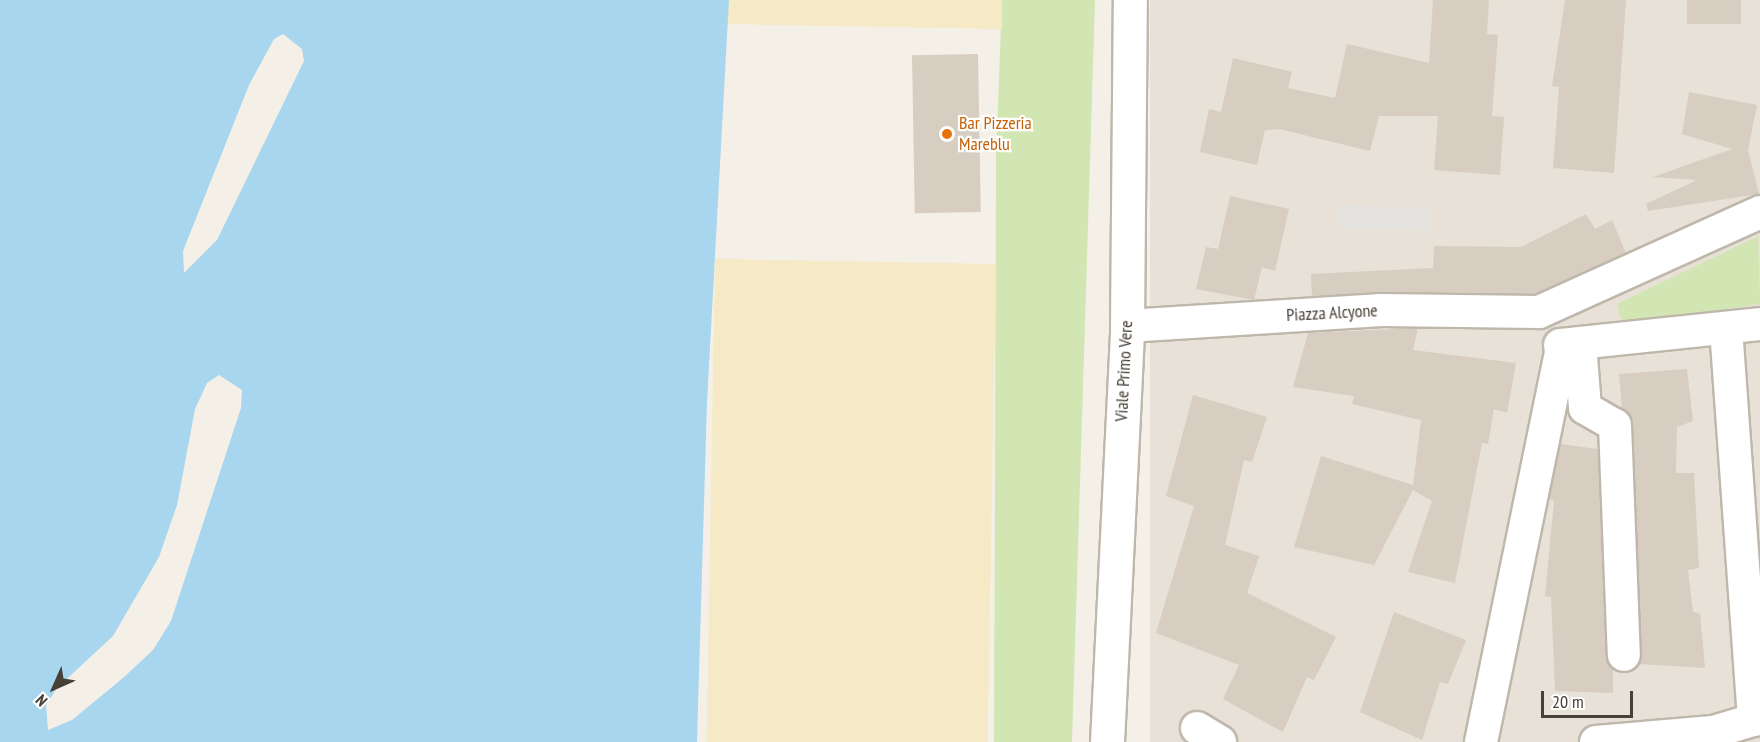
<!DOCTYPE html>
<html>
<head>
<meta charset="utf-8">
<style>
  body { margin:0 }
  #map { position:relative; width:1760px; height:742px; overflow:hidden; background:#f4f0e8; font-family:"PT Sans Narrow",sans-serif }
  div>[style] { position:absolute }
  .residential>* { inset:0; background:#e7e1d7; transform-origin:0 0 }
  .green>* { inset:0; background:#d2e6b3 }
  .sand>* { inset:0; background:#f6e9c6; transform-origin:0 0 }
  .parking>* { inset:0; background:#e5e3e0; transform-origin:0 0 }
  .water>* { inset:0; background:#a7d6ee }
  .pier>* { inset:0; background:#f4f0e8 }
  .building>* { inset:0; background:#d8cdc1; transform-origin:0 0 }
  .roads { filter:drop-shadow(2px 0 #bfb7ab) drop-shadow(-2px 0 #bfb7ab) drop-shadow(0 2px #bfb7ab) drop-shadow(0 -2px #bfb7ab) }
  .minor>* { height:32px; margin:-16px; padding:0 16px; transform-origin:16px; border-radius:16px; background:#fff }
  .tertiary>* { height:33px; margin:-16.5px; padding:0 16.5px; transform-origin:16.5px; border-radius:16.5px; background:#fff }
  .dots>* { width:16px; height:16px; translate:-50% -50%; box-sizing:border-box; border:3px solid #fff; border-radius:50% }
  span { translate:-50% -50%; white-space:nowrap; text-align:center; line-height:1.15; -webkit-text-stroke:4.5px #fff; paint-order:stroke }
  .food-label { font-size:18px; color:#c56008 }
  .left { translate:0 -50%; text-align:left }
  .street-label { font-size:18px; color:#474037 }
  .north { position:absolute; left:24px; top:658px; width:60px; height:60px; -webkit-text-stroke:4px #fff; paint-order:stroke; rotate:225deg; font-size:16px; font-weight:700; line-height:24px; text-align:center; color:#474037 }
  .north::after { content:''; display:block; margin:auto; width:21px; height:27px; background:#474037; clip-path:polygon(50% 0,100% 100%,50% 72%,0 100%) }
  .scale { position:absolute; left:1541px; top:691px; width:92px; height:27px; box-sizing:border-box; border:3px solid #474037; border-top:0; padding-left:8px; font-size:18px; line-height:21px; white-space:nowrap; color:#474037; -webkit-text-stroke:4px #fff; paint-order:stroke }
</style>
</head>
<body>
<div id="map">
  <div class="residential">
    <div style="left:1150px;top:0;width:610px;height:742px"></div>
  </div>
  <div class="green">
    <div style="clip-path:polygon(1002px 0,1095px 0,1072px 742px,994px 742px,996px 157px)"></div>
    <div style="clip-path:polygon(1758px 236px,1760px 304px,1623px 325px,1617px 304px)"></div>
  </div>
  <div class="sand">
    <div style="clip-path:polygon(729px 0,1002px 0,1002px 29px,727px 24px)"></div>
    <div style="left:715px;top:259px;width:281px;height:483px;rotate:1deg"></div>
  </div>
  <div class="parking">
    <div style="left:1340px;top:206px;width:90px;height:23px;rotate:1deg"></div>
  </div>
  <div class="water">
    <div style="clip-path:polygon(0 0,729px 0,707px 402px,697px 742px,0 742px)"></div>
  </div>
  <div class="pier">
    <div style="clip-path:polygon(283px 34px,302px 49px,304px 61px,217px 240px,184px 273px,183px 251px,249px 85px,274px 39px)"></div>
    <div style="clip-path:polygon(219px 375px,242px 390px,241px 408px,171px 621px,153px 650px,123px 678px,72px 720px,48px 730px,46px 705px,57px 688px,113px 636px,159px 557px,177px 505px,195px 409px,207px 383px)"></div>
  </div>
  <div class="building">
    <div style="clip-path:polygon(1433px 0,1489px 0,1487px 34px,1498px 35px,1492px 116px,1504px 117px,1500px 175px,1434px 170px,1438px 116px,1379px 116px,1370px 151px,1279px 129px,1265px 130px,1257px 165px,1200px 152px,1209px 109px,1221px 112px,1233px 58px,1292px 72px,1288px 88px,1335px 98px,1347px 44px,1429px 63px)"></div>
    <div style="clip-path:polygon(1565px 0,1626px 0,1614px 173px,1553px 168px,1559px 87px,1552px 86px)"></div>
    <div style="left:1687px;top:0;width:54px;height:24px"></div>
    <div style="left:978px;top:54px;width:158px;height:66px;rotate:89deg"></div>
    <div style="clip-path:polygon(1689px 92px,1757px 105px,1748px 150px,1759px 194px,1648px 211px,1646px 204px,1697px 180px,1653px 177px,1732px 149px,1682px 134px)"></div>
    <div style="clip-path:polygon(1230px 196px,1289px 209px,1275px 271px,1262px 267px,1254px 300px,1196px 289px,1206px 247px,1218px 249px)"></div>
    <div style="clip-path:polygon(1586px 214px,1595px 229px,1612px 220px,1626px 253px,1535px 294px,1312px 296px,1311px 274px,1433px 268px,1434px 246px,1521px 247px)"></div>
    <div style="clip-path:polygon(1418px 328px,1413px 350px,1516px 363px,1507px 413px,1494px 409px,1488px 444px,1482px 443px,1455px 583px,1408px 572px,1432px 501px,1413px 490px,1374px 565px,1294px 547px,1321px 456px,1413px 485px,1421px 420px,1352px 404px,1354px 396px,1293px 387px,1308px 333px)"></div>
    <div style="clip-path:polygon(1687px 369px,1693px 421px,1677px 427px,1676px 473px,1694px 473px,1699px 568px,1688px 570px,1693px 612px,1700px 614px,1705px 668px,1640px 664px,1633px 424px,1622px 408px,1619px 374px)"></div>
    <div style="clip-path:polygon(1193px 395px,1267px 417px,1252px 462px,1244px 460px,1225px 545px,1259px 556px,1247px 593px,1336px 637px,1314px 680px,1307px 677px,1283px 732px,1223px 699px,1239px 665px,1156px 633px,1194px 506px,1166px 496px)"></div>
    <div style="clip-path:polygon(1560px 444px,1598px 449px,1606px 656px,1613px 669px,1613px 693px,1555px 691px,1551px 597px,1545px 596px,1554px 501px,1549px 499px)"></div>
    <div style="clip-path:polygon(1394px 612px,1466px 640px,1448px 684px,1440px 682px,1422px 740px,1360px 712px)"></div>
  </div>
  <div class="roads">
    <div class="minor">
      <div style="left:1127px;top:326px;width:255px;rotate:-3.6deg"></div>
      <div style="left:1381px;top:310px;width:158px;rotate:0.7deg"></div>
      <div style="left:1539px;top:312px;width:243px;rotate:-24.3deg"></div>
      <div style="left:1726px;top:328px;width:393px;rotate:85.9deg"></div>
      <div style="left:1580px;top:344px;width:64px;rotate:85.5deg"></div>
      <div style="left:1585px;top:408px;width:34px;rotate:30deg"></div>
      <div style="left:1615px;top:425px;width:230px;rotate:87.8deg"></div>
      <div style="left:1560px;top:345px;width:201px;rotate:-6deg"></div>
      <div style="left:1197px;top:728px;width:27px;rotate:31deg"></div>
      <div style="left:1481px;top:742px;width:404px;rotate:-78.4deg"></div>
      <div style="left:1596px;top:742px;width:117px;rotate:-4.9deg"></div>
      <div style="left:1713px;top:732px;width:49px;rotate:-16.6deg"></div>
    </div>
    <div class="tertiary">
      <div style="left:1107px;top:742px;width:416px;rotate:-87.2deg"></div>
      <div style="left:1127px;top:326px;width:326px;rotate:-89.5deg"></div>
    </div>
  </div>
  <div class="dots">
    <div style="left:947px;top:134px;background:#e8710a"></div>
  </div>
  <div class="food-label">
    <span class="left" style="left:959px;top:134px">Bar Pizzeria<br>Mareblu</span>
  </div>
  <div class="street-label">
    <span style="left:1332px;top:313px;rotate:-3deg">Piazza Alcyone</span>
    <span style="left:1124px;top:371px;rotate:-87deg">Viale Primo Vere</span>
  </div>
  <div class="north">N</div>
  <div class="scale">20 m</div>
</div>
</body>
</html>
